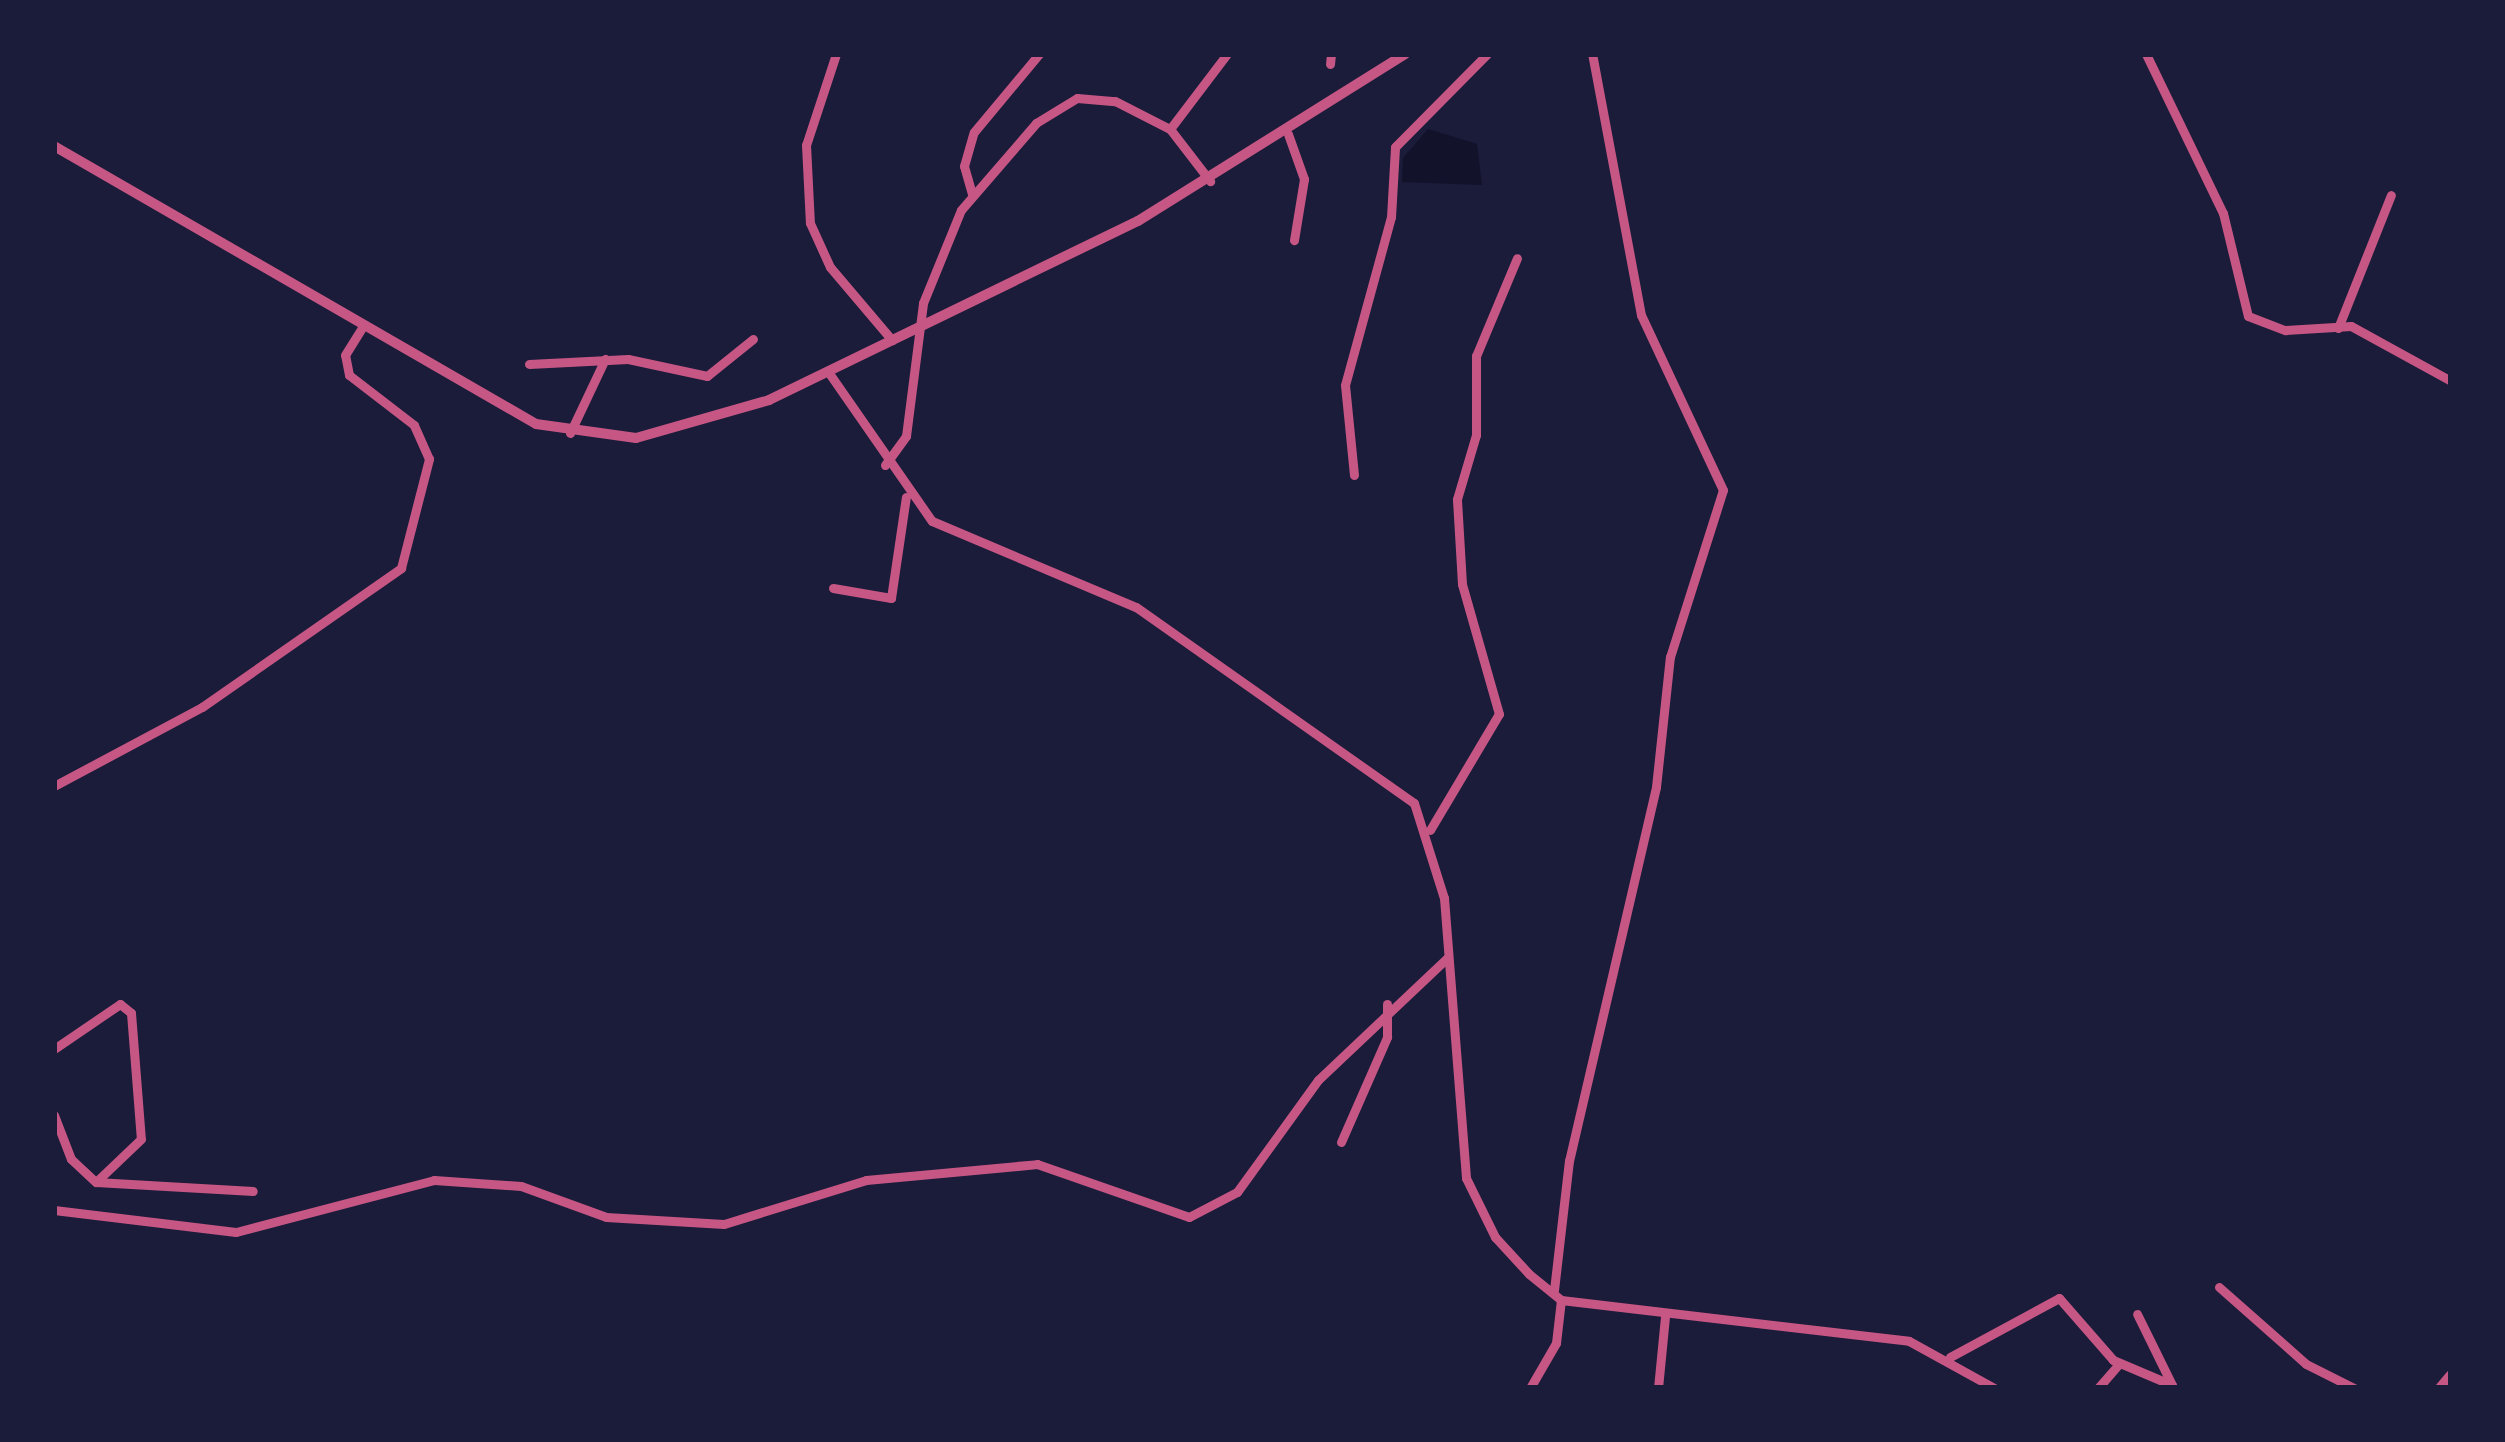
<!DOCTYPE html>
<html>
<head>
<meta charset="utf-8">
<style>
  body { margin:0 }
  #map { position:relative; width:2505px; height:1442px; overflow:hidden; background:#1b1b3a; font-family:"Archivo Narrow",sans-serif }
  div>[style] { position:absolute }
  .water>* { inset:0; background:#12122b }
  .minor>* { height:9px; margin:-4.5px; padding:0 4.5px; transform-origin:4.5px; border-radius:4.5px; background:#c65784 }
  .tertiary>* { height:10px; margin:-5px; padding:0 5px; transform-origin:5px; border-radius:5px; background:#c65784 }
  span { translate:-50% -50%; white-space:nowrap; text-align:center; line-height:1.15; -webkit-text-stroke:10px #1b1b3a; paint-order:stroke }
  .frame { position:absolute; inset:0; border:57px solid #1b1b3a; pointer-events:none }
</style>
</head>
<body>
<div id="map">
  <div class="water">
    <div style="clip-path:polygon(1428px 129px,1477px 144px,1482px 185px,1402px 182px,1403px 158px)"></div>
  </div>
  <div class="minor">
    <div style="left:836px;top:54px;width:96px;rotate:108.2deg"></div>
    <div style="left:806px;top:145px;width:78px;rotate:87.1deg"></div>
    <div style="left:810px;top:223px;width:48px;rotate:65.6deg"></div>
    <div style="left:830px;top:267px;width:96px;rotate:49.7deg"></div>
    <div style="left:2146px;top:54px;width:177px;rotate:64.2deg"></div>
    <div style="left:2223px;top:213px;width:106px;rotate:76.4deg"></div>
    <div style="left:2248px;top:316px;width:40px;rotate:21deg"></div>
    <div style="left:2285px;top:330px;width:66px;rotate:-3.5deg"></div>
    <div style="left:2351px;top:326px;width:114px;rotate:28.8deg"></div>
    <div style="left:1330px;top:64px;width:10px;rotate:-84deg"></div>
    <div style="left:1170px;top:129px;width:94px;rotate:-52.8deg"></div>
    <div style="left:1288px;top:134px;width:48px;rotate:70.4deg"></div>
    <div style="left:1304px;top:179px;width:62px;rotate:99.3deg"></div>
    <div style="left:972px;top:194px;width:29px;rotate:-106deg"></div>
    <div style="left:964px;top:166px;width:35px;rotate:-74deg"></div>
    <div style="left:974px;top:132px;width:102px;rotate:-50.2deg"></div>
    <div style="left:2338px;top:328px;width:143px;rotate:-68.3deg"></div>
    <div style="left:529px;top:364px;width:99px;rotate:-2.9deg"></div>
    <div style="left:628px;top:359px;width:81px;rotate:12.1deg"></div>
    <div style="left:707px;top:376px;width:59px;rotate:-38.8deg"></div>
    <div style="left:829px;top:373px;width:180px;rotate:55.2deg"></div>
    <div style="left:932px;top:521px;width:221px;rotate:22.9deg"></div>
    <div style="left:1136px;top:607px;width:340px;rotate:35.2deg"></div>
    <div style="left:1414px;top:803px;width:100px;rotate:72.5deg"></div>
    <div style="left:1444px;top:898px;width:281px;rotate:85.5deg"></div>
    <div style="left:1466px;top:1178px;width:66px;rotate:63.8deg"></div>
    <div style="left:1495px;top:1237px;width:50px;rotate:47.4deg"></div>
    <div style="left:1529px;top:1274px;width:41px;rotate:39.1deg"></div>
    <div style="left:1561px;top:1300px;width:350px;rotate:6.7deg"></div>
    <div style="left:1909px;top:1341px;width:97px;rotate:28.9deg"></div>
    <div style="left:570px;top:433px;width:82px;rotate:-64.7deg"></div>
    <div style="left:885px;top:465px;width:36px;rotate:-54deg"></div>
    <div style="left:906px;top:436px;width:134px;rotate:-82.7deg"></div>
    <div style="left:923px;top:303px;width:100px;rotate:-67.8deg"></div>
    <div style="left:961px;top:210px;width:115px;rotate:-49.2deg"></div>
    <div style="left:1036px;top:123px;width:48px;rotate:-31.4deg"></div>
    <div style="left:1077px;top:98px;width:38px;rotate:5deg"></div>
    <div style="left:1115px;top:101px;width:62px;rotate:27deg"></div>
    <div style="left:1170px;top:129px;width:66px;rotate:52.4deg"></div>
    <div style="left:1354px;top:475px;width:90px;rotate:-95.7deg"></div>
    <div style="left:1345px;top:385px;width:174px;rotate:-74.7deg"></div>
    <div style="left:1391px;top:217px;width:70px;rotate:-86.7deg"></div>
    <div style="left:1395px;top:147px;width:131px;rotate:-45.3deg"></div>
    <div style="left:833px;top:588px;width:59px;rotate:9.8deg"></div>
    <div style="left:891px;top:598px;width:102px;rotate:-81.6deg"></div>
    <div style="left:54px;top:786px;width:168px;rotate:-28.1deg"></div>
    <div style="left:202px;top:707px;width:243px;rotate:-34.9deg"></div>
    <div style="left:401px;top:568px;width:113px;rotate:-75.6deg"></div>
    <div style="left:429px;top:459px;width:37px;rotate:-114deg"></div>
    <div style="left:414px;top:425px;width:82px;rotate:-142.4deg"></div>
    <div style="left:349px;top:375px;width:20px;rotate:-101deg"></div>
    <div style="left:345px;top:355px;width:31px;rotate:-58deg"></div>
    <div style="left:1430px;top:830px;width:135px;rotate:-59.3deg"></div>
    <div style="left:1499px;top:714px;width:135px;rotate:-105.9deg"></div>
    <div style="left:1462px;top:584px;width:85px;rotate:-93.4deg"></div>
    <div style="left:1457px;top:499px;width:67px;rotate:-73.5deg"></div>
    <div style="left:1476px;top:435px;width:79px;rotate:-90deg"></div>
    <div style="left:1476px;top:356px;width:106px;rotate:-67.3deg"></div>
    <div style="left:54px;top:1049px;width:80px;rotate:-34.3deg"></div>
    <div style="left:120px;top:1004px;width:14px;rotate:39deg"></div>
    <div style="left:131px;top:1013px;width:126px;rotate:85.5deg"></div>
    <div style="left:141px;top:1139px;width:62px;rotate:136.3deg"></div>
    <div style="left:54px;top:1115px;width:47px;rotate:68.9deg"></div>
    <div style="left:71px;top:1159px;width:34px;rotate:43deg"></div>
    <div style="left:96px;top:1182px;width:157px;rotate:3.3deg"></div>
    <div style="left:1341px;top:1142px;width:115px;rotate:-66.3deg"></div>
    <div style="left:1387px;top:1037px;width:33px;rotate:-90deg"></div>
    <div style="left:54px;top:1210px;width:183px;rotate:6.9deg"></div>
    <div style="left:236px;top:1232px;width:205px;rotate:-14.7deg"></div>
    <div style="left:434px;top:1180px;width:87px;rotate:3.9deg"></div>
    <div style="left:521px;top:1186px;width:90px;rotate:20deg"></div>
    <div style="left:606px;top:1217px;width:118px;rotate:3.4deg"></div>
    <div style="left:724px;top:1224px;width:149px;rotate:-17.2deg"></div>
    <div style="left:866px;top:1180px;width:172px;rotate:-5.3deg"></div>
    <div style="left:1037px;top:1164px;width:161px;rotate:19.2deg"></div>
    <div style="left:1189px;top:1217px;width:54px;rotate:-27.5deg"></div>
    <div style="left:1237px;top:1192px;width:138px;rotate:-54.1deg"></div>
    <div style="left:1318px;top:1080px;width:178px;rotate:-43.4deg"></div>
    <div style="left:2219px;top:1287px;width:116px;rotate:41.5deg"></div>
    <div style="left:2306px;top:1364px;width:54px;rotate:26.6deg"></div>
    <div style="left:1554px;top:1290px;width:130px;rotate:-83.4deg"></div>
    <div style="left:1569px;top:1161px;width:384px;rotate:-76.9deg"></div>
    <div style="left:1656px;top:787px;width:131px;rotate:-83.9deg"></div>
    <div style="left:1670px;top:657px;width:175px;rotate:-72.4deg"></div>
    <div style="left:1723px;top:490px;width:193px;rotate:-115.1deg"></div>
    <div style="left:1641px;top:315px;width:266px;rotate:-100.6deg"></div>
    <div style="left:1950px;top:1357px;width:124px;rotate:-28.4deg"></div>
    <div style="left:2059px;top:1298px;width:82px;rotate:48.9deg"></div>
    <div style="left:2113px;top:1360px;width:64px;rotate:23deg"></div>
    <div style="left:2172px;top:1385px;width:79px;rotate:-116.2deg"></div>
    <div style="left:1530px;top:1388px;width:52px;rotate:-60deg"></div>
    <div style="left:1556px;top:1343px;width:43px;rotate:-83.4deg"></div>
    <div style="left:1658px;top:1388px;width:72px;rotate:-84.4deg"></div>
    <div style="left:2098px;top:1388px;width:32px;rotate:-49deg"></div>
  </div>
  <div class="tertiary">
    <div style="left:54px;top:146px;width:556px;rotate:29.97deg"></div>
    <div style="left:536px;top:424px;width:101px;rotate:8deg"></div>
    <div style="left:636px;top:438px;width:138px;rotate:-15.9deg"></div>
    <div style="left:769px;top:400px;width:410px;rotate:-25.9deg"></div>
    <div style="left:1138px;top:221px;width:315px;rotate:-32deg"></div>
    <div style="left:2440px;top:1388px;width:17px;rotate:-50deg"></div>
  </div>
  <div class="frame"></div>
</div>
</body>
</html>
